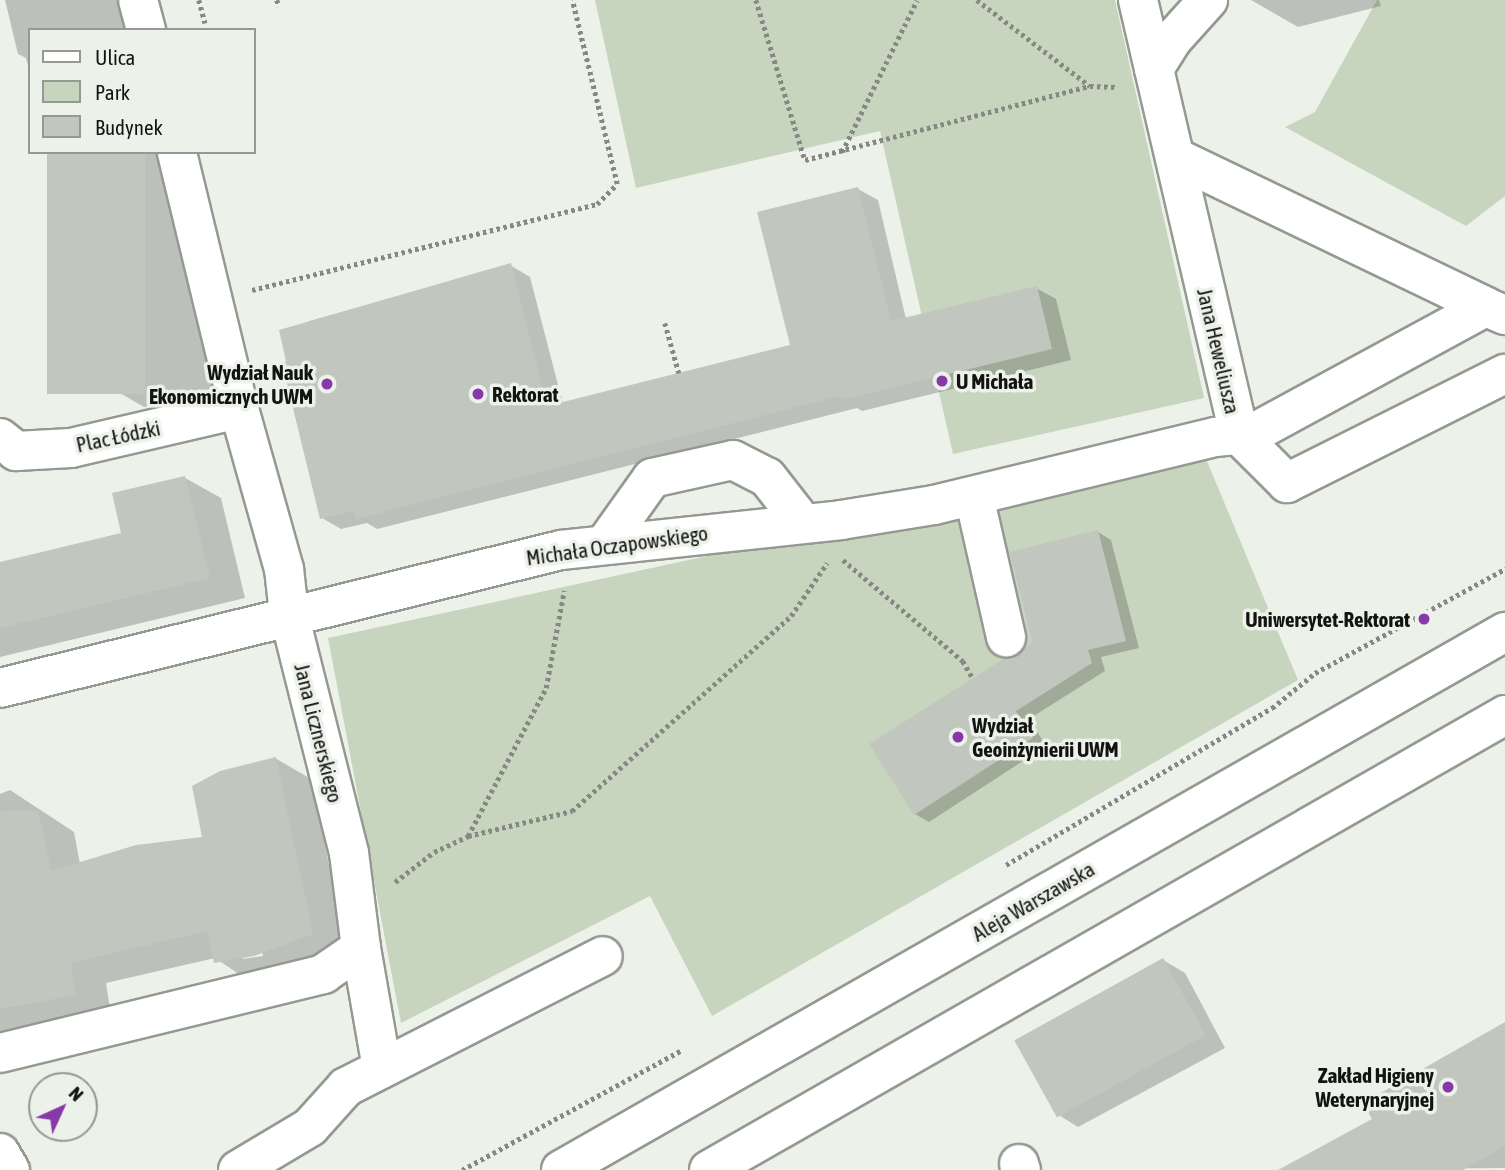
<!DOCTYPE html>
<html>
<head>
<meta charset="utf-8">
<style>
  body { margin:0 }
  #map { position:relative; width:1505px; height:1170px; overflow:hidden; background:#ecf1e9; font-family:"Asap Condensed",sans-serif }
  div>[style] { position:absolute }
  .green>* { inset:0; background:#c7d5bf }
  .shadow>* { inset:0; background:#0003 }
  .building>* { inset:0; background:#c1c6be; transform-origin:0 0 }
  .path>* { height:4.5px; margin-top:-2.25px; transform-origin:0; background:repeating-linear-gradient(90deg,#858883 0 3.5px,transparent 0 7px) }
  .roads { filter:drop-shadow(2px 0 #949991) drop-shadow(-2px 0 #949991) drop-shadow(0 2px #949991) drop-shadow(0 -2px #949991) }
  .minor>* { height:38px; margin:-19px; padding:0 19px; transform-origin:19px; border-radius:19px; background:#fff }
  .major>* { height:38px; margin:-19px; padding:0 19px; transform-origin:19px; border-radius:19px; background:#fff }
  .dots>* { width:19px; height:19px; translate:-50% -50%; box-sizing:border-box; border:4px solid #ecf1e9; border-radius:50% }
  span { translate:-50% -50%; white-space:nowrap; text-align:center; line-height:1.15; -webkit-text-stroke:7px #ecf1e9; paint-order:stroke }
  .street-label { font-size:21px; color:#131412 }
  .poi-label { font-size:21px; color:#131412; font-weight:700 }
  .right { translate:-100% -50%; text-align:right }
  .left { translate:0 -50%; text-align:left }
  .legend { position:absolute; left:28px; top:28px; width:228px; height:126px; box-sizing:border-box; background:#ecf1e9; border:2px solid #959993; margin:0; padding:9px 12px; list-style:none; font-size:21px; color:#131412 }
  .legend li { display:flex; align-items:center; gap:14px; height:35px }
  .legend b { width:35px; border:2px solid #959993 }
  .north { position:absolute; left:28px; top:1072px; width:70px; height:70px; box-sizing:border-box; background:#ecf1e9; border:2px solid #959993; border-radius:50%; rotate:45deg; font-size:19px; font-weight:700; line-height:28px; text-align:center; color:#131412 }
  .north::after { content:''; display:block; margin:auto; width:24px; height:32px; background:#8839a9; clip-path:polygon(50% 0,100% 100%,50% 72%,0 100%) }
</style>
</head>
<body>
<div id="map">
  <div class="green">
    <div style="clip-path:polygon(595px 0,1115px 0,1204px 398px,953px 454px,880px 131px,636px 188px)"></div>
    <div style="clip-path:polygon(1377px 0,1505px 0,1505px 196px,1466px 226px,1285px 127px,1315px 112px)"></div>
    <div style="clip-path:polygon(1202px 449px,1298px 680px,712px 1016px,650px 896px,401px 1023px,328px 638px)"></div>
  </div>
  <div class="shadow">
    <div style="clip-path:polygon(5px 0,137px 0,145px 30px,30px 30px,30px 74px,26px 58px,18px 54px)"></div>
    <div style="clip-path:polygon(1251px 0,1379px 0,1381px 6px,1298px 27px)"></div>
    <div style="clip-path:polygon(49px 152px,175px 152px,233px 384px,144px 407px,108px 386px)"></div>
    <div style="clip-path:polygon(858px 189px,878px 200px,906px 319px,1036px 288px,1056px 299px,1071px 360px,862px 411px,857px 408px,377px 529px,367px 523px,341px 529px,322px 518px,288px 363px,310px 321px,510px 265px,530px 277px,563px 404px,792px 346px)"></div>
    <div style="clip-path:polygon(185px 478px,221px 498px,245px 598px,0 657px,0 564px,123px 534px)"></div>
    <div style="clip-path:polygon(1098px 532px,1111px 540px,1139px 648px,1101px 657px,1105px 671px,1029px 719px,1046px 746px,929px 822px,915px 814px,1034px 642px)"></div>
    <div style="clip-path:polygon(evenodd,275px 758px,311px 779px,348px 955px,252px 983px,215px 958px,106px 983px,111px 1015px,0 1036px,0 794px,10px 790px,74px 832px,80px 864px,204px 839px,275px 758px,262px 952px,263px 956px,243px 959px,243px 956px,262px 952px)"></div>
    <div style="clip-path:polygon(1163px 960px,1185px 973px,1225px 1048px,1078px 1127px,1057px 1114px)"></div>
    <div style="clip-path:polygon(1505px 1024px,1505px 1168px,1301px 1170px,1375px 1120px)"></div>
  </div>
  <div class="building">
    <div style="left:47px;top:152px;width:98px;height:242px"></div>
    <div style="clip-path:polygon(858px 187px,891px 321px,1037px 286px,1052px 349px,841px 400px,840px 396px,356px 519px,354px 511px,320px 519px,282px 363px,286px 361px,279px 330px,511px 263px,547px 406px,790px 345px,757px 212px)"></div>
    <div style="clip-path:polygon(185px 476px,210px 578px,0 628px,0 562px,121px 533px,112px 493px)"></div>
    <div style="clip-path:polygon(1098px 530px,1126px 641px,1088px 650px,1092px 663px,1016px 711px,1033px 738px,914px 815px,869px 744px,1005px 658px,1020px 653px,1032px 642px,1010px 552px)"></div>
    <div style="clip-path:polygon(276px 757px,313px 934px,254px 956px,214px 963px,207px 931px,71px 963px,76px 995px,0 1009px,0 811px,38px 810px,51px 871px,136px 845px,202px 837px,192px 786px,220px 771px)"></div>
    <div style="left:1163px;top:958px;width:88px;height:170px;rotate:61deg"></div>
    <div style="clip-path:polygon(1505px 1022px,1505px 1146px,1463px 1170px,1278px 1170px,1372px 1119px,1363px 1103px)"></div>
  </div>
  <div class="path">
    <div style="left:199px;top:0;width:24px;rotate:75deg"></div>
    <div style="left:277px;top:0;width:7px;rotate:74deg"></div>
    <div style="left:756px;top:0;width:167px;rotate:73deg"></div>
    <div style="left:805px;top:160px;width:294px;rotate:-14.6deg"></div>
    <div style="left:1090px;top:86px;width:26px;rotate:2deg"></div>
    <div style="left:977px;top:0;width:142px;rotate:37.3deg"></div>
    <div style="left:842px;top:152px;width:169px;rotate:-63.7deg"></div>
    <div style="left:252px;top:290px;width:356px;rotate:-14deg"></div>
    <div style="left:597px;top:204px;width:28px;rotate:-45deg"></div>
    <div style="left:617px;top:184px;width:189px;rotate:-103.7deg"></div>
    <div style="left:665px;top:323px;width:52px;rotate:74.4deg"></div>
    <div style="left:843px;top:560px;width:157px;rotate:40.1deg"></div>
    <div style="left:963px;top:661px;width:20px;rotate:60deg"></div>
    <div style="left:468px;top:836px;width:167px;rotate:-62.2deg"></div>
    <div style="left:546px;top:688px;width:99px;rotate:-79.5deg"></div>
    <div style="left:1006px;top:865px;width:309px;rotate:-30.6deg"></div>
    <div style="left:1272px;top:708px;width:55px;rotate:-39.1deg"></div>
    <div style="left:1315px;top:673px;width:217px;rotate:-28.7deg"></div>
    <div style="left:395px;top:882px;width:49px;rotate:-37.6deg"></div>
    <div style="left:434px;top:852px;width:38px;rotate:-25deg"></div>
    <div style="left:468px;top:836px;width:107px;rotate:-13.5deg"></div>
    <div style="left:572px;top:811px;width:293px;rotate:-41.7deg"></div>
    <div style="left:791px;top:616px;width:64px;rotate:-55.8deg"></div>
    <div style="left:462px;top:1170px;width:251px;rotate:-28.6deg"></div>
  </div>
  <div class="roads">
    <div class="minor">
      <div style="left:138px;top:0;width:31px;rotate:75deg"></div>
      <div style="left:1138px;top:0;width:447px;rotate:76.9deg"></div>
      <div style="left:1239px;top:435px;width:21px;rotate:-14deg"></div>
      <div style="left:1259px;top:430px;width:258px;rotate:-28.5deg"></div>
      <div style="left:1486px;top:307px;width:21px;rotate:23deg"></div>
      <div style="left:1154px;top:69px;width:34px;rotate:-58deg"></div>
      <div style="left:1172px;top:40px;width:54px;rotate:-48deg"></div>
      <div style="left:1177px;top:158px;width:343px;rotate:25.7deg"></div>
      <div style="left:0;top:438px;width:21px;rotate:39deg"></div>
      <div style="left:16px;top:451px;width:55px;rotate:-3.1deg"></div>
      <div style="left:71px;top:448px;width:172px;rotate:-13.1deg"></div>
      <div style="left:974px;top:496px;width:145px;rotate:77.2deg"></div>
      <div style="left:605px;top:544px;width:81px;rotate:-54.5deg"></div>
      <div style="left:652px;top:478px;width:83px;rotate:-12.5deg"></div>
      <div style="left:733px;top:460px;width:38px;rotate:27deg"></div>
      <div style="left:767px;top:477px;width:58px;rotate:52deg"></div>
      <div style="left:0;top:688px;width:578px;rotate:-13.82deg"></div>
      <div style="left:561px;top:550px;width:282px;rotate:-6.1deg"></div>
      <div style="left:841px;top:520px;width:94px;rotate:-9.2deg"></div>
      <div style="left:934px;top:505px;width:289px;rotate:-13.6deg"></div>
      <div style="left:1215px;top:437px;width:24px;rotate:-5deg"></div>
      <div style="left:1239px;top:435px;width:68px;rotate:45deg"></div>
      <div style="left:1287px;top:483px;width:244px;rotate:-26.6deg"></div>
      <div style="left:361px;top:948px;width:122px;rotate:80.1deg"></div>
      <div style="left:0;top:1053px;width:333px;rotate:-13.7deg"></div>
      <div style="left:323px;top:974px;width:46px;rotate:-34.4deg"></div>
      <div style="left:361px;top:948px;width:96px;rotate:-97.2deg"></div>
      <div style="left:349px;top:853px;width:246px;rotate:-104.1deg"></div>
      <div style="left:289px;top:614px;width:45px;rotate:-96.3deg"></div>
      <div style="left:284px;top:569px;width:166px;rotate:-105.7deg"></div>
      <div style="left:239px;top:409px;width:264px;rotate:-103.6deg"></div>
      <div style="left:0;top:1153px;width:20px;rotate:60deg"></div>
      <div style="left:1019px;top:1164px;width:6px;rotate:72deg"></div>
      <div style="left:238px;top:1170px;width:84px;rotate:-30.8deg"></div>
      <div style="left:310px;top:1127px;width:54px;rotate:-48deg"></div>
      <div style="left:346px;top:1087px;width:288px;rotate:-27deg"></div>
    </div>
    <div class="major">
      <div style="left:561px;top:1170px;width:1087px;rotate:-29.68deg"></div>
      <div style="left:709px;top:1170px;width:917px;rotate:-29.75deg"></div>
    </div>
  </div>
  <div class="dots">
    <div style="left:942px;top:381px;background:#8839a9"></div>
    <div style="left:327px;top:384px;background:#8839a9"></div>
    <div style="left:478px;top:394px;background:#8839a9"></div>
    <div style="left:1424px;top:619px;background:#8839a9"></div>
    <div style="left:958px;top:737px;background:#8839a9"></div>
    <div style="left:1448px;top:1087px;background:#8839a9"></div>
  </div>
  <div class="street-label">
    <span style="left:1219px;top:351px;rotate:77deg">Jana Heweliusza</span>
    <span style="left:118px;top:436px;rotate:-12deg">Plac Łódzki</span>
    <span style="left:617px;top:545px;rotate:-8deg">Michała Oczapowskiego</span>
    <span style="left:319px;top:733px;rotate:76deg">Jana Licznerskiego</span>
    <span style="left:1033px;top:901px;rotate:-30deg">Aleja Warszawska</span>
  </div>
  <div class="poi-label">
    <span class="right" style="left:313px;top:384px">Wydział Nauk<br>Ekonomicznych UWM</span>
    <span class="left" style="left:956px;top:381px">U Michała</span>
    <span class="left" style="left:492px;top:394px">Rektorat</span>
    <span class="right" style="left:1410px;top:619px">Uniwersytet-Rektorat</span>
    <span class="left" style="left:972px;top:737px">Wydział<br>Geoinżynierii UWM</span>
    <span class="right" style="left:1434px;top:1087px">Zakład Higieny<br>Weterynaryjnej</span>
  </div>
  <ul class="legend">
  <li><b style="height:9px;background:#fff"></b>Ulica</li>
  <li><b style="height:19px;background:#c7d5bf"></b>Park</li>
  <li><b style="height:19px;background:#c1c6be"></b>Budynek</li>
  </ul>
  <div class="north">N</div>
</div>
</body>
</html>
